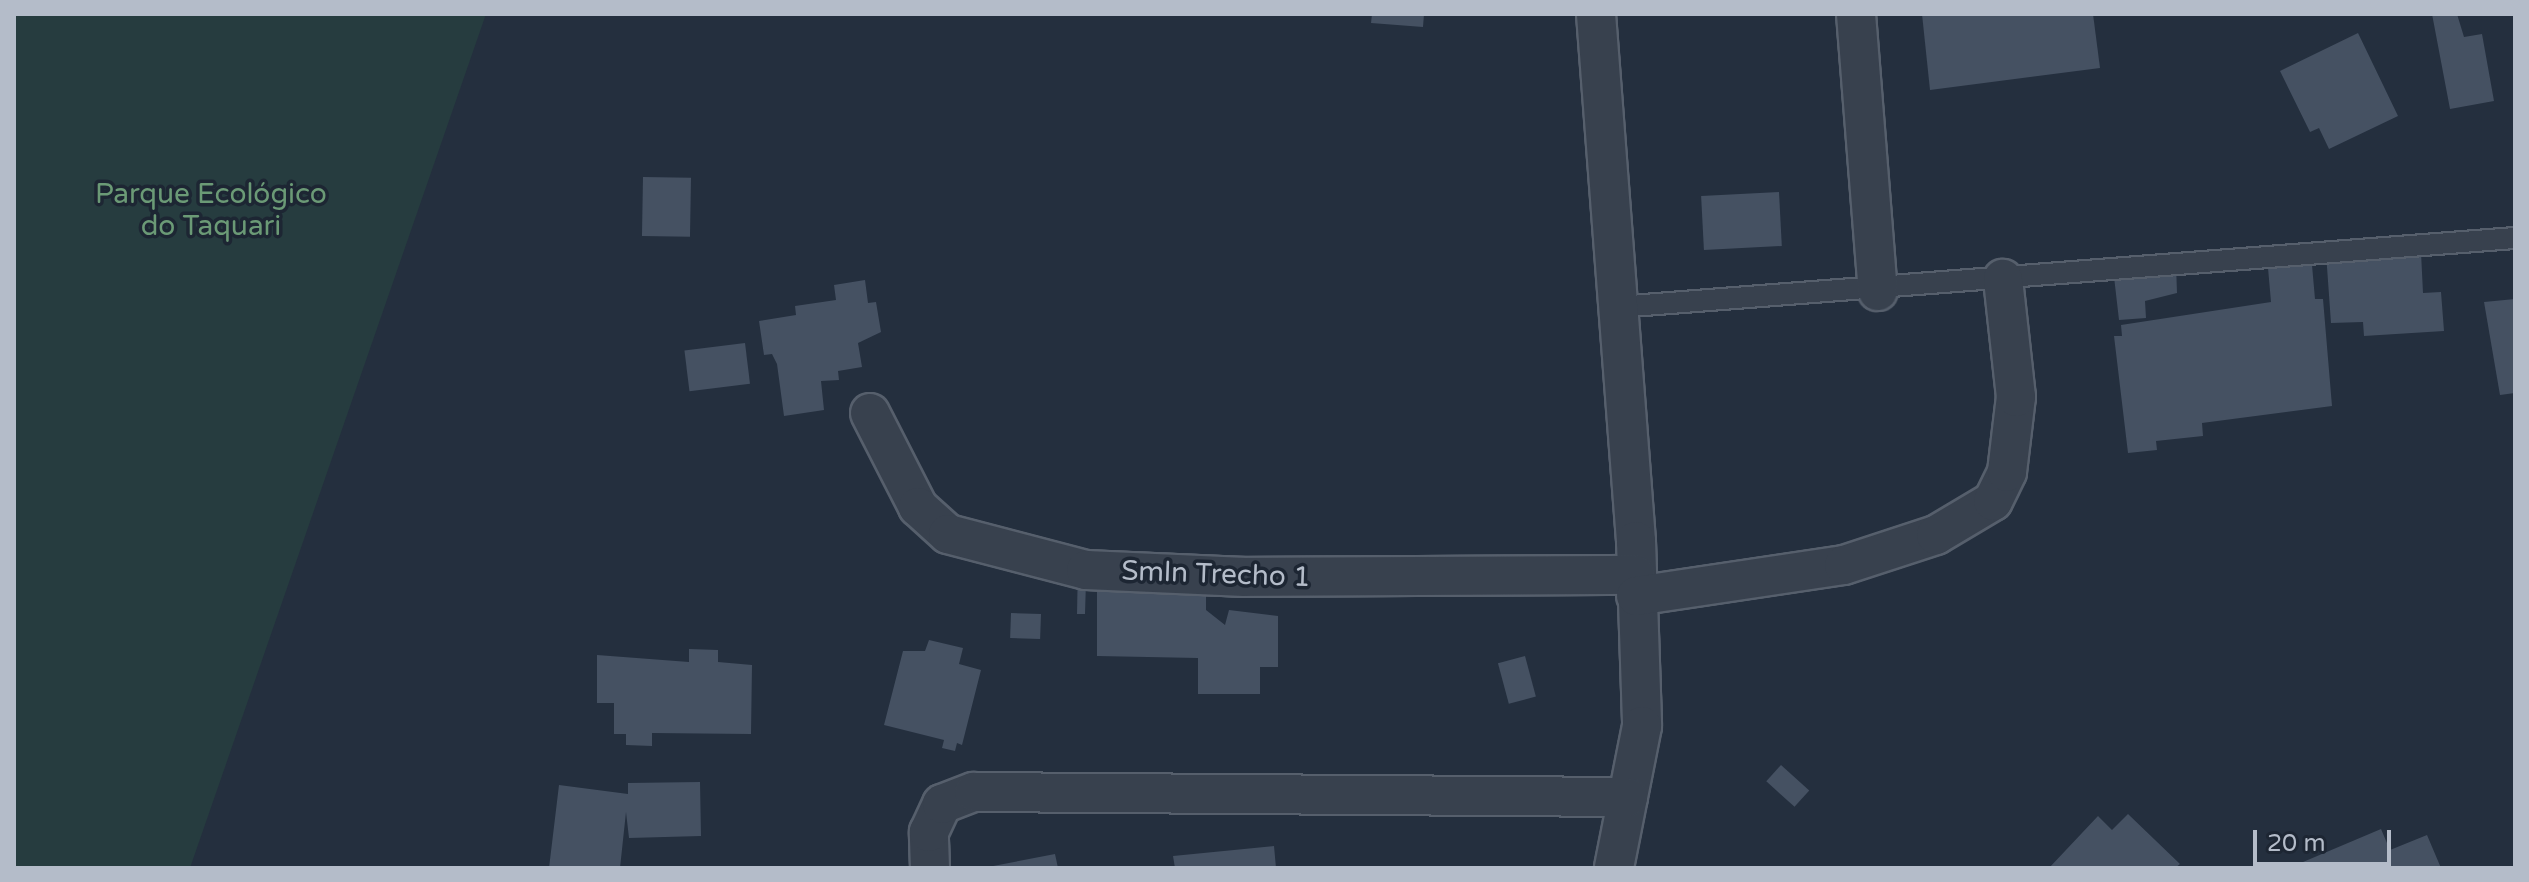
<!DOCTYPE html>
<html>
<head>
<meta charset="utf-8">
<style>
  body { margin:0 }
  #map { position:relative; width:2529px; height:882px; overflow:hidden; background:#242f3e; font-family:"Varela Round",sans-serif }
  div>[style] { position:absolute }
  .green>* { inset:0; background:#263c3f }
  .building>* { inset:0; background:#455162; transform-origin:0 0 }
  .roads { filter:drop-shadow(2px 0 #565f6c) drop-shadow(-2px 0 #565f6c) drop-shadow(0 2px #565f6c) drop-shadow(0 -2px #565f6c) }
  .service>* { height:20px; margin:-10px; padding:0 10px; transform-origin:10px; border-radius:10px; background:#38414e }
  .minor>* { height:38px; margin:-19px; padding:0 19px; transform-origin:19px; border-radius:19px; background:#38414e }
  span { translate:-50% -50%; white-space:nowrap; text-align:center; line-height:1.15; -webkit-text-stroke:7px #1d2633; paint-order:stroke }
  .park-label { font-size:28px; color:#6b9a76 }
  .street-label { font-size:28px; color:#b4bcc9 }
  .frame { position:absolute; inset:0; border:16px solid #b4bcc9; pointer-events:none }
  .scale { position:absolute; left:2253px; top:830px; width:138px; height:36px; box-sizing:border-box; border:4px solid #b4bcc9; border-top:0; padding-left:10px; font-size:24px; line-height:28px; white-space:nowrap; color:#b4bcc9; -webkit-text-stroke:6px #1d2633; paint-order:stroke }
</style>
</head>
<body>
<div id="map">
  <div class="green">
    <div style="clip-path:polygon(14px 14px,486px 14px,190px 868px,14px 868px)"></div>
  </div>
  <div class="building">
    <div style="clip-path:polygon(1372px 14px,1424px 14px,1423px 27px,1371px 23px)"></div>
    <div style="clip-path:polygon(1922px 14px,2093px 14px,2100px 68px,1930px 90px)"></div>
    <div style="clip-path:polygon(2432px 14px,2457px 14px,2464px 37px,2482px 34px,2494px 101px,2450px 109px)"></div>
    <div style="clip-path:polygon(2358px 33px,2398px 116px,2329px 149px,2319px 128px,2310px 132px,2280px 71px)"></div>
    <div style="left:643px;top:177px;width:48px;height:59px;rotate:1deg"></div>
    <div style="left:1779px;top:192px;width:54px;height:78px;rotate:87deg"></div>
    <div style="clip-path:polygon(2421px 252px,2423px 293px,2441px 292px,2444px 331px,2364px 336px,2363px 322px,2331px 323px,2326px 253px)"></div>
    <div style="clip-path:polygon(2176px 264px,2177px 293px,2145px 301px,2146px 318px,2119px 320px,2113px 268px)"></div>
    <div style="clip-path:polygon(2312px 265px,2315px 299px,2323px 299px,2332px 406px,2202px 423px,2203px 436px,2156px 441px,2157px 450px,2128px 453px,2114px 336px,2122px 336px,2121px 325px,2271px 302px,2268px 268px)"></div>
    <div style="clip-path:polygon(865px 280px,868px 303px,876px 302px,881px 332px,858px 343px,862px 367px,838px 371px,839px 380px,821px 381px,824px 410px,784px 416px,777px 364px,772px 354px,764px 355px,759px 321px,796px 315px,795px 306px,836px 300px,834px 285px)"></div>
    <div style="clip-path:polygon(2515px 299px,2515px 393px,2500px 395px,2484px 302px)"></div>
    <div style="left:745px;top:343px;width:41px;height:61px;rotate:83deg"></div>
    <div style="clip-path:polygon(1078px 564px,1086px 581px,1085px 614px,1077px 614px)"></div>
    <div style="clip-path:polygon(1097px 583px,1206px 584px,1206px 610px,1225px 625px,1229px 610px,1278px 616px,1278px 667px,1260px 667px,1260px 694px,1198px 694px,1198px 658px,1097px 656px)"></div>
    <div style="left:1011px;top:613px;width:30px;height:25px;rotate:2deg"></div>
    <div style="clip-path:polygon(929px 640px,963px 648px,959px 664px,981px 670px,962px 745px,957px 743px,955px 751px,942px 748px,944px 740px,884px 725px,903px 651px,925px 651px)"></div>
    <div style="clip-path:polygon(689px 649px,718px 650px,718px 662px,752px 665px,751px 734px,652px 733px,652px 746px,626px 745px,626px 734px,614px 734px,614px 703px,597px 703px,597px 655px,689px 662px)"></div>
    <div style="left:1525px;top:656px;width:42px;height:28px;rotate:75deg"></div>
    <div style="left:1781px;top:765px;width:38px;height:22px;rotate:42deg"></div>
    <div style="clip-path:polygon(700px 782px,701px 836px,629px 838px,626px 812px,620px 868px,549px 868px,559px 785px,628px 794px,628px 783px)"></div>
    <div style="clip-path:polygon(2128px 814px,2180px 864px,2175px 868px,2049px 868px,2098px 816px,2112px 830px)"></div>
    <div style="clip-path:polygon(2381px 829px,2390px 850px,2427px 835px,2441px 868px,2306px 868px,2303px 862px)"></div>
    <div style="clip-path:polygon(1274px 846px,1276px 868px,1175px 868px,1173px 856px)"></div>
    <div style="clip-path:polygon(1055px 854px,1058px 868px,988px 868px,988px 867px)"></div>
  </div>
  <div class="roads">
    <div class="service">
      <div style="left:1618px;top:307px;width:900px;rotate:-4.4deg"></div>
    </div>
    <div class="minor">
      <div style="left:1596px;top:14px;width:529px;rotate:85.66deg"></div>
      <div style="left:1636px;top:541px;width:185px;rotate:88.1deg"></div>
      <div style="left:1642px;top:726px;width:145px;rotate:101.2deg"></div>
      <div style="left:1856px;top:14px;width:278px;rotate:85.5deg"></div>
      <div style="left:870px;top:413px;width:106px;rotate:62.9deg"></div>
      <div style="left:918px;top:507px;width:40px;rotate:42deg"></div>
      <div style="left:948px;top:534px;width:143px;rotate:14.6deg"></div>
      <div style="left:1086px;top:570px;width:159px;rotate:2.5deg"></div>
      <div style="left:1245px;top:577px;width:391px;rotate:-0.3deg"></div>
      <div style="left:1636px;top:596px;width:210px;rotate:-8.5deg"></div>
      <div style="left:1844px;top:565px;width:97px;rotate:-18.1deg"></div>
      <div style="left:1936px;top:535px;width:66px;rotate:-30.8deg"></div>
      <div style="left:1993px;top:501px;width:32px;rotate:-64deg"></div>
      <div style="left:2007px;top:472px;width:76px;rotate:-83.2deg"></div>
      <div style="left:2016px;top:397px;width:119px;rotate:-96.3deg"></div>
      <div style="left:930px;top:868px;width:36px;rotate:-92deg"></div>
      <div style="left:929px;top:832px;width:31px;rotate:-65deg"></div>
      <div style="left:942px;top:804px;width:34px;rotate:-21deg"></div>
      <div style="left:974px;top:792px;width:654px;rotate:0.44deg"></div>
    </div>
  </div>
  <div class="park-label">
    <span style="left:211px;top:210px">Parque Ecológico<br>do Taquari</span>
  </div>
  <div class="street-label">
    <span style="left:1216px;top:574px;rotate:2deg">Smln Trecho 1</span>
  </div>
  <div class="frame"></div>
  <div class="scale">20 m</div>
</div>
</body>
</html>
